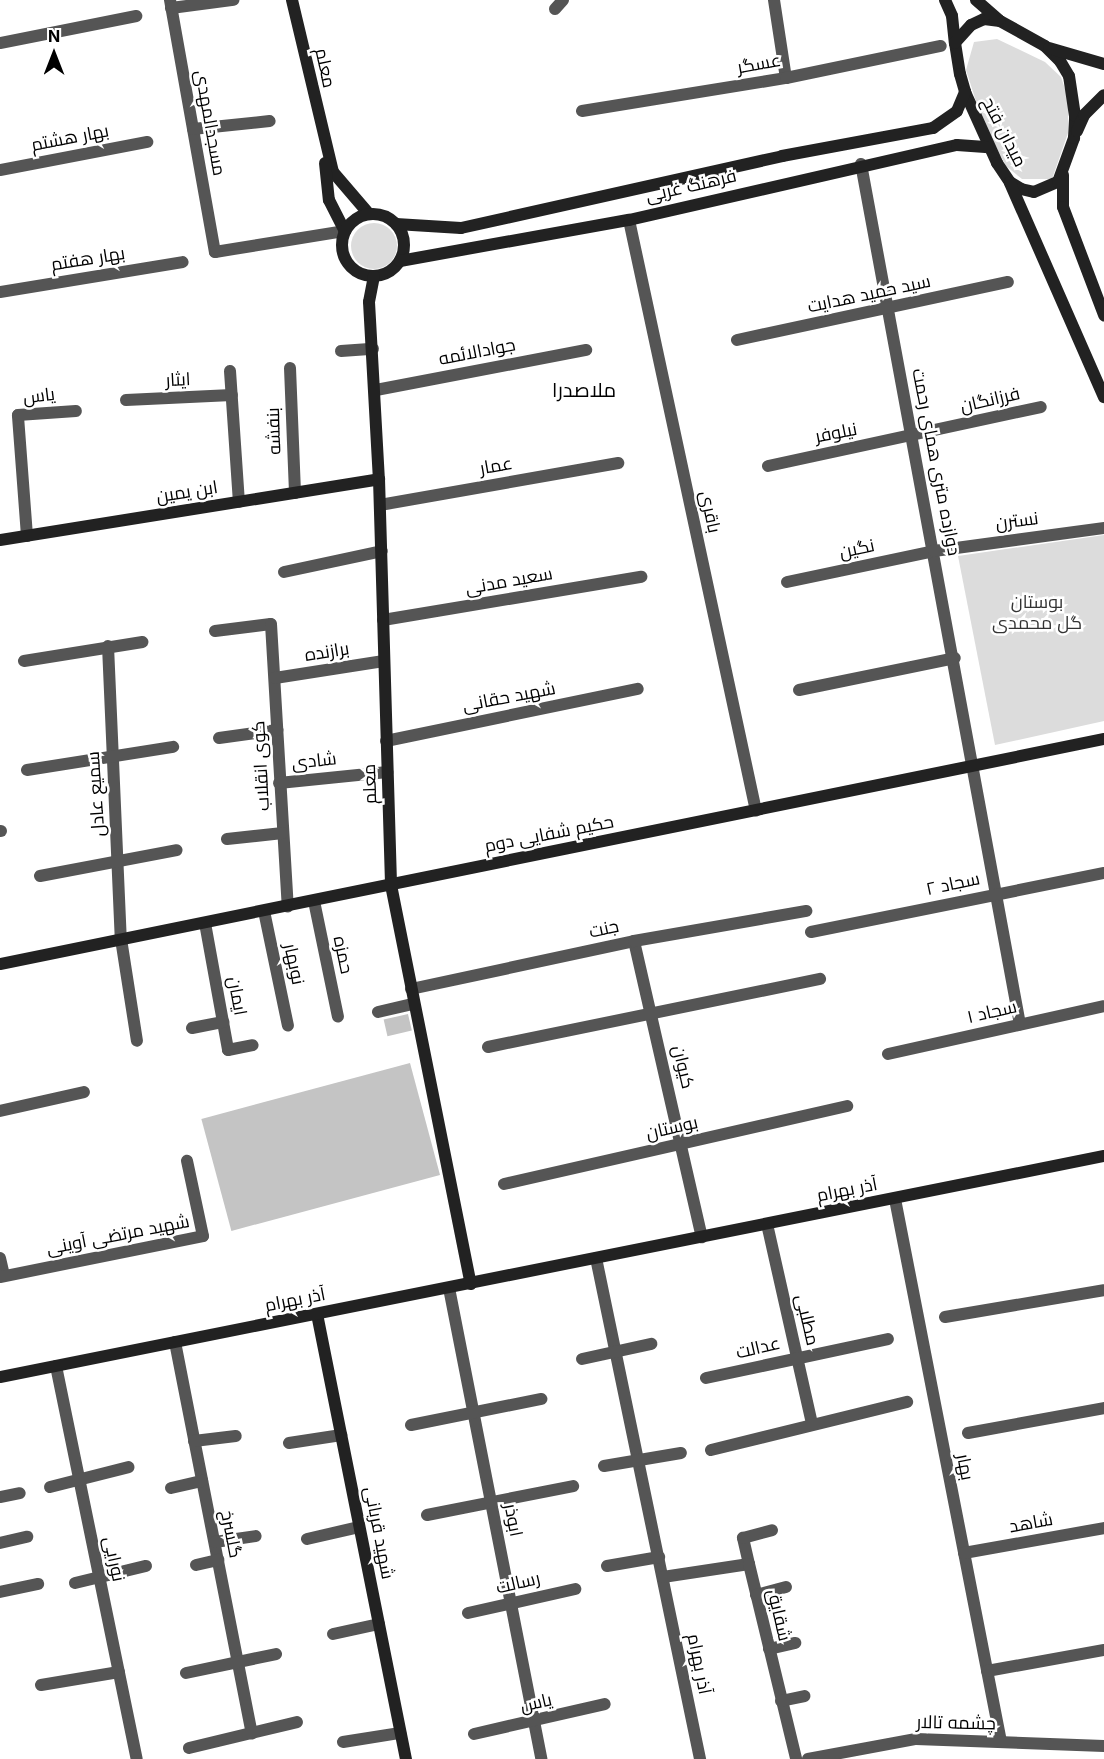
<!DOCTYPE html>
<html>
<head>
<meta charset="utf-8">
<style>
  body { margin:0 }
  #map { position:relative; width:1104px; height:1759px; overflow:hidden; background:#fff; font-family:Inter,Cairo,sans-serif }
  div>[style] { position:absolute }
  .green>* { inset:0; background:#dcdcdc }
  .round { border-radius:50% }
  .building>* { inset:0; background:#c4c4c4; transform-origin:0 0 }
  .street>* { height:12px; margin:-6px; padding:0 6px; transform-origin:6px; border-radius:6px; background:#555 }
  .secondary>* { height:12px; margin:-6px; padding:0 6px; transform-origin:6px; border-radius:6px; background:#222 }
  .secondary>.ring { margin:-6px; padding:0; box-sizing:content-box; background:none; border:12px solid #222; border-radius:50% }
  span { translate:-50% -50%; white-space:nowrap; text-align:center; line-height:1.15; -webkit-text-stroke:5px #fff; paint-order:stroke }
  .street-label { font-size:18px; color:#000 }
  .park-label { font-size:18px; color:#333 }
  .neighbourhood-label { font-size:20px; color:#000 }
  .north { position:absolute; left:24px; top:24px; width:60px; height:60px; -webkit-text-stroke:4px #fff; paint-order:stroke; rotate:0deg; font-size:16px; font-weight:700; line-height:24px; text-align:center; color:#000 }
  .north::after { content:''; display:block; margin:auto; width:21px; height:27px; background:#000; clip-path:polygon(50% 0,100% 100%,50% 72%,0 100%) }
</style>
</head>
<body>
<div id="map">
  <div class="green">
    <div style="clip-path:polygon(997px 39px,1045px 62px,1061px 77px,1068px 98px,1068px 133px,1052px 179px,1022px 179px,1006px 166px,982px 120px,966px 70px,974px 42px)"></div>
    <div class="round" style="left:351px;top:223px;width:46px;height:46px"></div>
    <div style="clip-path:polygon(1104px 535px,1104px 721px,995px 745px,958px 556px)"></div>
  </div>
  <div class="building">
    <div style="left:408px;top:1014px;width:17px;height:25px;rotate:77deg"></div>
    <div style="left:410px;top:1063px;width:116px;height:216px;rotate:75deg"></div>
  </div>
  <div class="street">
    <div style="left:170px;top:0;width:256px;rotate:79.9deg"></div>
    <div style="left:215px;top:252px;width:132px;rotate:-9.2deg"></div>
    <div style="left:774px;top:0;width:79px;rotate:81.3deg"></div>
    <div style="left:171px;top:8px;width:63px;rotate:-7.4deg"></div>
    <div style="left:555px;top:9px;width:12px;rotate:-48deg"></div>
    <div style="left:0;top:43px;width:139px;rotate:-11.2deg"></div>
    <div style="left:582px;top:111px;width:207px;rotate:-9.2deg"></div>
    <div style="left:786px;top:78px;width:158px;rotate:-11.7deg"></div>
    <div style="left:193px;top:129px;width:77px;rotate:-5.9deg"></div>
    <div style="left:861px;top:164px;width:875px;rotate:79.53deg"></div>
    <div style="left:0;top:170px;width:150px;rotate:-10.8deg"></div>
    <div style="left:629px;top:220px;width:604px;rotate:77.87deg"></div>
    <div style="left:0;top:292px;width:185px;rotate:-9.3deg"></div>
    <div style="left:737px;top:340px;width:277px;rotate:-12.1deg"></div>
    <div style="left:341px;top:351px;width:32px;rotate:-4deg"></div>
    <div style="left:290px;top:368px;width:125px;rotate:87.7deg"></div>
    <div style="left:230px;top:371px;width:131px;rotate:86.1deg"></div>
    <div style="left:376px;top:390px;width:214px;rotate:-10.8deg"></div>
    <div style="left:126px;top:400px;width:106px;rotate:-2.7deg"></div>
    <div style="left:768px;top:466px;width:279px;rotate:-12.2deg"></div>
    <div style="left:380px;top:505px;width:242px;rotate:-10deg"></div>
    <div style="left:27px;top:536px;width:121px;rotate:-94.3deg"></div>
    <div style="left:18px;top:415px;width:58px;rotate:-3.9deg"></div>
    <div style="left:284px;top:572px;width:100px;rotate:-12.1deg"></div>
    <div style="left:787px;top:582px;width:150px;rotate:-11.9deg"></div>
    <div style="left:934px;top:551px;width:172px;rotate:-7.7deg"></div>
    <div style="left:383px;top:620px;width:262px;rotate:-9.5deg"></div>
    <div style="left:215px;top:631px;width:56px;rotate:-7.1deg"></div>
    <div style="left:271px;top:624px;width:283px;rotate:86.6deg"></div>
    <div style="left:108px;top:646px;width:293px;rotate:87.5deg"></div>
    <div style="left:121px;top:939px;width:103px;rotate:81.1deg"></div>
    <div style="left:24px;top:661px;width:120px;rotate:-9.1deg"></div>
    <div style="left:275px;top:678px;width:110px;rotate:-8.9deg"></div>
    <div style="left:799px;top:690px;width:159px;rotate:-11.6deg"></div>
    <div style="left:219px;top:738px;width:59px;rotate:-7.9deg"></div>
    <div style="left:386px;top:741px;width:257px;rotate:-11.7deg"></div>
    <div style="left:27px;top:770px;width:148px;rotate:-9deg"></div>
    <div style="left:279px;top:783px;width:109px;rotate:-5.8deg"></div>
    <div style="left:0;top:831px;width:1px"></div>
    <div style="left:227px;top:839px;width:56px;rotate:-6.1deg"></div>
    <div style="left:40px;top:876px;width:139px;rotate:-10.7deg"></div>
    <div style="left:314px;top:901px;width:118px;rotate:78.3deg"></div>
    <div style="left:264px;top:911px;width:117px;rotate:78.2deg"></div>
    <div style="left:205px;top:923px;width:129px;rotate:79.7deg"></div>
    <div style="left:228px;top:1050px;width:25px;rotate:-11deg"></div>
    <div style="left:811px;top:932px;width:299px;rotate:-11.4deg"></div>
    <div style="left:634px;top:941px;width:304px;rotate:77.1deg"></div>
    <div style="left:411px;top:989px;width:228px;rotate:-12.1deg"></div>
    <div style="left:634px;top:941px;width:175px;rotate:-9.9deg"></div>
    <div style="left:378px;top:1012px;width:37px;rotate:-13deg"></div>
    <div style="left:192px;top:1028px;width:32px;rotate:-11deg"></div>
    <div style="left:488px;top:1047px;width:339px;rotate:-11.6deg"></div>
    <div style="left:888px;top:1054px;width:221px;rotate:-12.5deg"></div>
    <div style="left:0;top:1111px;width:86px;rotate:-12.7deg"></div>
    <div style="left:504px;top:1184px;width:352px;rotate:-12.8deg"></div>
    <div style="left:895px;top:1199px;width:553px;rotate:78.95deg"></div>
    <div style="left:767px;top:1224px;width:205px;rotate:77.3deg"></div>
    <div style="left:0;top:1258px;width:18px;rotate:77deg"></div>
    <div style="left:596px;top:1258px;width:512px;rotate:78.27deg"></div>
    <div style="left:0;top:1277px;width:207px;rotate:-11.4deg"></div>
    <div style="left:203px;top:1236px;width:77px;rotate:-102deg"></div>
    <div style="left:449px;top:1288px;width:480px;rotate:78.9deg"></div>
    <div style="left:945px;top:1317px;width:161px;rotate:-9.6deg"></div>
    <div style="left:175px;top:1342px;width:399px;rotate:78.9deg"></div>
    <div style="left:582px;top:1359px;width:71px;rotate:-12.3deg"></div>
    <div style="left:56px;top:1366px;width:401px;rotate:78.4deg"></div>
    <div style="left:706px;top:1378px;width:186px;rotate:-12.1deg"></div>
    <div style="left:411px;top:1425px;width:133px;rotate:-11.3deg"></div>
    <div style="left:968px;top:1433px;width:138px;rotate:-10.4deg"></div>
    <div style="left:194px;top:1441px;width:42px;rotate:-6.8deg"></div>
    <div style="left:289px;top:1443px;width:53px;rotate:-8.7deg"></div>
    <div style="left:711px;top:1450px;width:202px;rotate:-13.8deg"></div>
    <div style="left:604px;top:1466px;width:78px;rotate:-9.6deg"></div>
    <div style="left:50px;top:1487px;width:81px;rotate:-14.2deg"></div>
    <div style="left:171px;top:1488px;width:32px;rotate:-13deg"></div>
    <div style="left:0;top:1497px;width:20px;rotate:-11deg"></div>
    <div style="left:427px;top:1515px;width:149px;rotate:-11.2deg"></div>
    <div style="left:307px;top:1539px;width:53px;rotate:-13deg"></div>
    <div style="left:215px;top:1542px;width:41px;rotate:-8.3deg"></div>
    <div style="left:0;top:1543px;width:28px;rotate:-13deg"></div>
    <div style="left:964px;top:1553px;width:142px;rotate:-10.1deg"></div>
    <div style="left:749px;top:1564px;width:27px;rotate:-103deg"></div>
    <div style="left:743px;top:1538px;width:30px;rotate:-15deg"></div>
    <div style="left:196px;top:1565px;width:23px;rotate:-13deg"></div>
    <div style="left:607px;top:1566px;width:53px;rotate:-9.8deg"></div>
    <div style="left:663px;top:1577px;width:87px;rotate:-8.6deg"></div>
    <div style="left:749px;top:1564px;width:201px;rotate:76.4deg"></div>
    <div style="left:75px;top:1583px;width:73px;rotate:-13.5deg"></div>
    <div style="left:0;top:1592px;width:39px;rotate:-12deg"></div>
    <div style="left:756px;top:1595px;width:31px;rotate:-15deg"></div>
    <div style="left:468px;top:1613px;width:110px;rotate:-12.6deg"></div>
    <div style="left:333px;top:1634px;width:47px;rotate:-12.3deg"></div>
    <div style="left:769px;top:1649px;width:27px;rotate:-13deg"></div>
    <div style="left:987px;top:1671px;width:119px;rotate:-10.2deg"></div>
    <div style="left:186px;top:1673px;width:92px;rotate:-11.9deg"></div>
    <div style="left:41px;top:1685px;width:79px;rotate:-9.5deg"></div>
    <div style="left:781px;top:1701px;width:24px;rotate:-12deg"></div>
    <div style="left:474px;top:1734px;width:134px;rotate:-12.9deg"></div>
    <div style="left:343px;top:1742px;width:58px;rotate:-9deg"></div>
    <div style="left:189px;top:1748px;width:111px;rotate:-13.5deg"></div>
    <div style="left:808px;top:1759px;width:110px;rotate:-10.5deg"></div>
    <div style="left:916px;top:1739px;width:188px;rotate:2.1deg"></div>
  </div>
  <div class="secondary">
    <div style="left:292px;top:0;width:177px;rotate:76.6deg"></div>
    <div style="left:333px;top:172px;width:55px;rotate:49.4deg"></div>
    <div style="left:945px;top:0;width:17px;rotate:66deg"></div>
    <div style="left:952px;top:16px;width:27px;rotate:84deg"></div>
    <div style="left:955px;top:43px;width:31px;rotate:81deg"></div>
    <div style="left:960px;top:74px;width:19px;rotate:74deg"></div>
    <div style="left:965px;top:92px;width:78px;rotate:65.7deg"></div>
    <div style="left:997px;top:163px;width:23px;rotate:56deg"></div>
    <div style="left:1010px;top:182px;width:13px;rotate:32deg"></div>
    <div style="left:1021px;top:189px;width:13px;rotate:13deg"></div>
    <div style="left:1034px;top:192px;width:26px;rotate:-23deg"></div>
    <div style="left:1058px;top:182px;width:47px;rotate:-70deg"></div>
    <div style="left:1074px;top:138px;width:22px;rotate:-87deg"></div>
    <div style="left:1075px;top:116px;width:40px;rotate:-98.5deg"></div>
    <div style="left:1069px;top:76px;width:17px;rotate:-121deg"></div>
    <div style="left:1060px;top:61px;width:21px;rotate:-135deg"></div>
    <div style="left:1045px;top:46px;width:51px;rotate:-150.9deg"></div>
    <div style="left:1000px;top:21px;width:16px;rotate:-173deg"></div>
    <div style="left:984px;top:19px;width:14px;rotate:155deg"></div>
    <div style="left:971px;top:25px;width:24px;rotate:132deg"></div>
    <div style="left:976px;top:0;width:30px;rotate:41deg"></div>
    <div style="left:1049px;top:48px;width:57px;rotate:16.2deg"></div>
    <div style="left:1077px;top:131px;width:17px;rotate:-66deg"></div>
    <div style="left:1084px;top:115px;width:28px;rotate:-45deg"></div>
    <div style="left:325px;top:163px;width:37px;rotate:84deg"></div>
    <div style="left:329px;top:200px;width:35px;rotate:63deg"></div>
    <div style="left:1063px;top:175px;width:32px;rotate:90deg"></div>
    <div style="left:1063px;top:207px;width:116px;rotate:69.2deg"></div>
    <div style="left:1010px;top:183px;width:234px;rotate:66.3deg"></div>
    <div class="ring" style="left:342px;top:214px;width:50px;height:50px"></div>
    <div style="left:396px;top:224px;width:65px;rotate:3.5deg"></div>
    <div style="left:461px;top:228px;width:329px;rotate:-12.6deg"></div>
    <div style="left:782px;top:156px;width:154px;rotate:-10.5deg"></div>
    <div style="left:933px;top:128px;width:29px;rotate:-35deg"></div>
    <div style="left:957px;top:111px;width:21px;rotate:-67deg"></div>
    <div style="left:400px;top:261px;width:233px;rotate:-10.2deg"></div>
    <div style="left:629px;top:220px;width:336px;rotate:-12.9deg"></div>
    <div style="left:957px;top:145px;width:32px;rotate:4deg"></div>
    <div style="left:374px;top:276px;width:26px;rotate:101deg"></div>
    <div style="left:369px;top:302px;width:177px;rotate:86.8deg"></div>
    <div style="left:379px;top:479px;width:406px;rotate:88.3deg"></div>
    <div style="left:391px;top:885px;width:407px;rotate:78.7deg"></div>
    <div style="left:0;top:540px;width:384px;rotate:-9.1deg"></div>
    <div style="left:0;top:964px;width:1127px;rotate:-11.52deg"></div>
    <div style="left:317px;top:1314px;width:454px;rotate:78.7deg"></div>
    <div style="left:0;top:1377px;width:1126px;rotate:-11.32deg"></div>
  </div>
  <div class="street-label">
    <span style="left:759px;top:64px;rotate:-10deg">عسگر</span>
    <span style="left:325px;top:68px;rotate:78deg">معلم</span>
    <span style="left:210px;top:123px;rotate:80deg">مسجدالمهدی</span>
    <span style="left:1004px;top:132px;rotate:63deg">میدان فتح</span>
    <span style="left:70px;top:138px;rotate:-11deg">بهار هشتم</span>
    <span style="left:691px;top:186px;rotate:-13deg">فرهنگ غربی</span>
    <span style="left:88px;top:259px;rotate:-9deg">بهار هفتم</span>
    <span style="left:869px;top:294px;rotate:-12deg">سید حمید هدایت</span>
    <span style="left:477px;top:352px;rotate:-11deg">جوادالائمه</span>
    <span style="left:178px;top:380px;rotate:-3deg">ایثار</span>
    <span style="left:39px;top:396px;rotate:-7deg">یاس</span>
    <span style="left:990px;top:400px;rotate:-13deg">فرزانگان</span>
    <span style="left:274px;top:431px;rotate:-92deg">بنفشه</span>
    <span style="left:836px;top:433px;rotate:-11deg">نیلوفر</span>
    <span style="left:936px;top:462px;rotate:79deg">دوازده متری همای رحمت</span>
    <span style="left:496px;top:466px;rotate:-10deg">عمار</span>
    <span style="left:187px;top:492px;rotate:-9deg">ابن یمین</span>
    <span style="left:710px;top:512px;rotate:78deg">باقری</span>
    <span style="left:1017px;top:521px;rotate:-7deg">نسترن</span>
    <span style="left:857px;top:549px;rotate:-12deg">نگین</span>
    <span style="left:509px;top:581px;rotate:-10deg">سعید مدنی</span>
    <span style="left:327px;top:652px;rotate:-9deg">برازنده</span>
    <span style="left:509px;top:697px;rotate:-11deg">شهید حقانی</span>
    <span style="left:314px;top:761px;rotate:-6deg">شادی</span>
    <span style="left:261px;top:766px;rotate:-93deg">کوی انقلاب</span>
    <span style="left:370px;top:784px;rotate:-92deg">معلم</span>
    <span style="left:96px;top:794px;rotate:-94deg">سمیع عادل</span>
    <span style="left:549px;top:834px;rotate:-11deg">حکیم شفایی دوم</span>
    <span style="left:953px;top:884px;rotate:-12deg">سجاد ۲</span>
    <span style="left:604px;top:929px;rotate:-12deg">جنت</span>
    <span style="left:343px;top:955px;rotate:78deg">حمزه</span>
    <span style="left:294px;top:964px;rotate:78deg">نوبهار</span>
    <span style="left:237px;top:996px;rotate:80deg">ایمان</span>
    <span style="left:992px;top:1012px;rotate:-13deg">سجاد ۱</span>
    <span style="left:683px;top:1067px;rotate:77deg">کیوان</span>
    <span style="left:672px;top:1128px;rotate:-13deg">بوستان</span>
    <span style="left:847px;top:1190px;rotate:-11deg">آذر بهرام</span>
    <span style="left:118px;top:1235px;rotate:-11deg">شهید مرتضی آوینی</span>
    <span style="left:295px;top:1300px;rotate:-11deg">آذر بهرام</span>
    <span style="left:807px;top:1320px;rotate:77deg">مطلبی</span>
    <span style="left:758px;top:1348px;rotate:-13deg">عدالت</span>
    <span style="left:965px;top:1467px;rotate:79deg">بهار</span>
    <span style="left:513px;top:1520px;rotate:79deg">ابوذر</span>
    <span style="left:1031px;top:1523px;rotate:-10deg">شاهد</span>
    <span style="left:379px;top:1533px;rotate:79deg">شهید قربانی</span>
    <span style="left:231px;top:1534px;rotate:79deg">گلسرخ</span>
    <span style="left:114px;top:1559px;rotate:78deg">نورایی</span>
    <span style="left:518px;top:1583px;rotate:-13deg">رسالت</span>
    <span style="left:779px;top:1615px;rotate:77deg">شقایق</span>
    <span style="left:699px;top:1664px;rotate:79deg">آذر بهرام</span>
    <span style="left:536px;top:1703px;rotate:-13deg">یاس</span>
    <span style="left:956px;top:1723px;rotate:1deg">چشمه تالار</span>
  </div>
  <div class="park-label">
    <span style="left:1037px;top:613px">بوستان<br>گل محمدی</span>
  </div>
  <div class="neighbourhood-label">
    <span style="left:584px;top:390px">ملاصدرا</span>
  </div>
  <div class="north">N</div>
</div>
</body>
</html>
